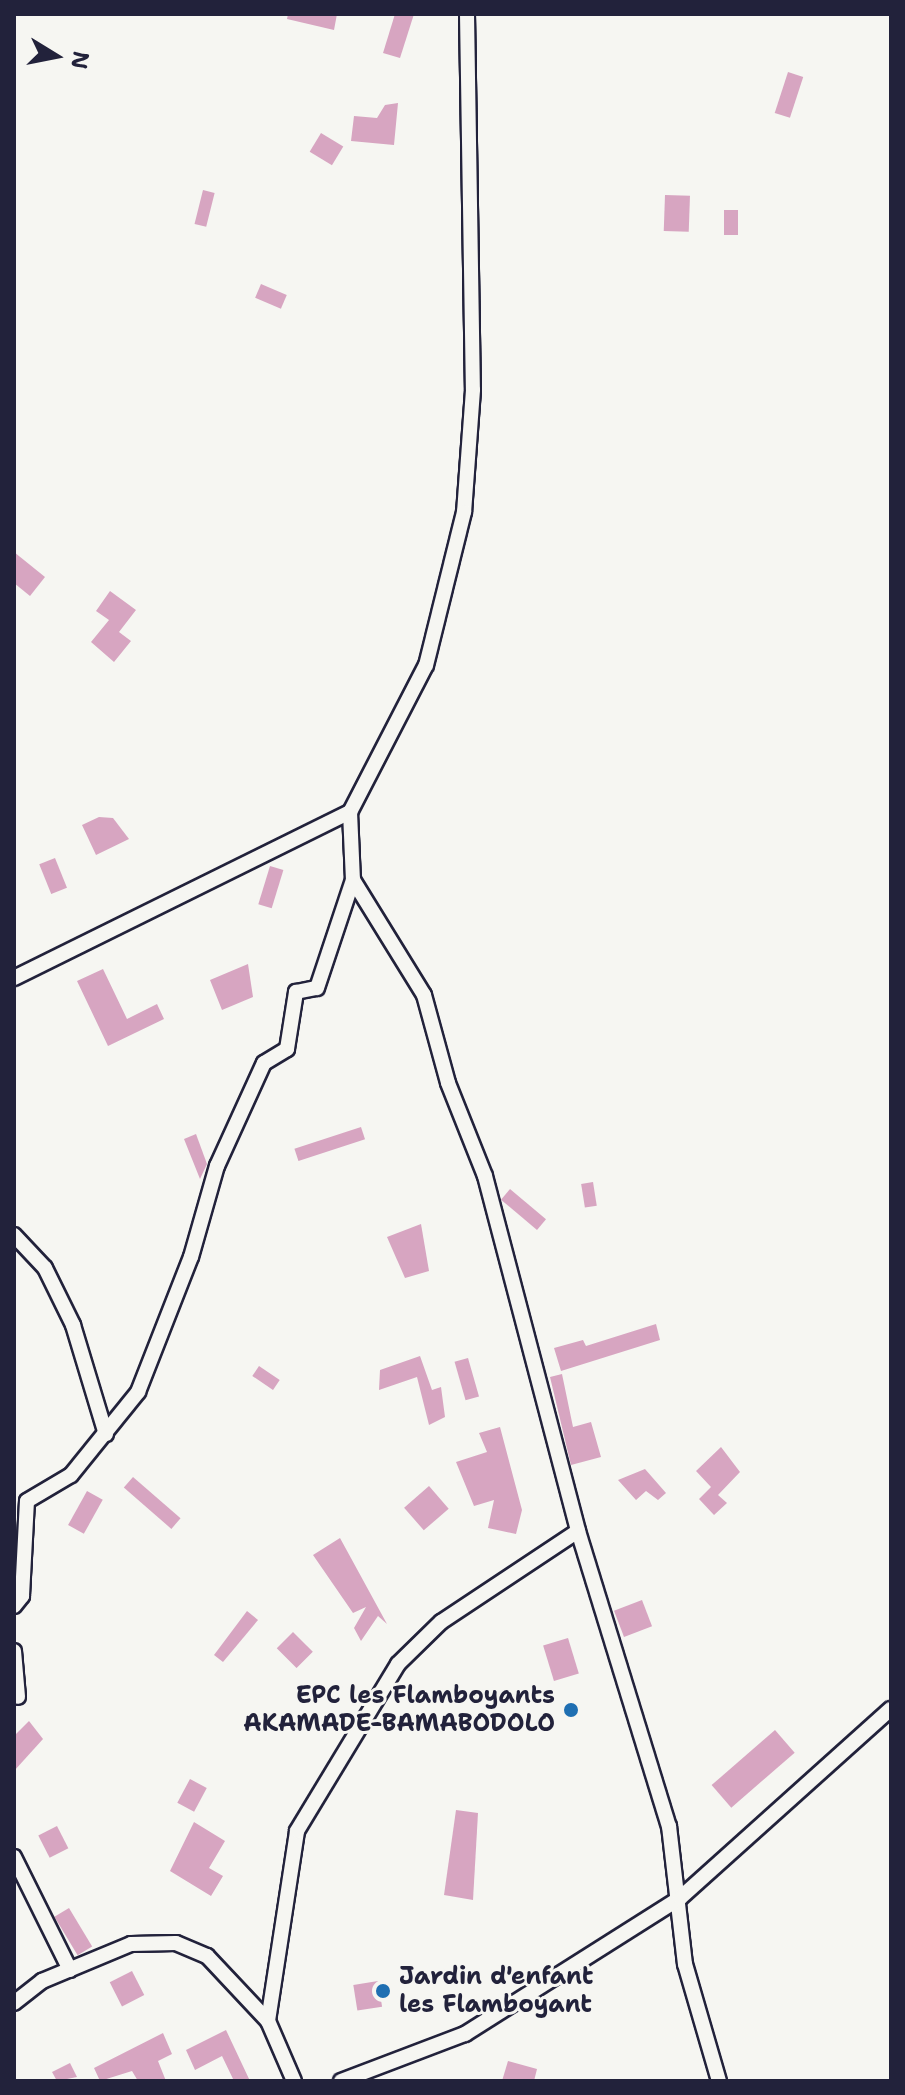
<!DOCTYPE html>
<html>
<head>
<meta charset="utf-8">
<style>
  body { margin:0 }
  #map { position:relative; width:905px; height:2095px; overflow:hidden; background:#f6f6f2; font-family:"Shantell Sans",sans-serif }
  div>[style] { position:absolute }
  .building>* { inset:0; background:#d7a5c1; transform-origin:0 0 }
  .roads { filter:drop-shadow(2px 0 #22223b) drop-shadow(-2px 0 #22223b) drop-shadow(0 2px #22223b) drop-shadow(0 -2px #22223b) }
  .minor>* { height:14px; margin:-7px; padding:0 7px; transform-origin:7px; border-radius:7px; background:#f6f6f2 }
  .dots>* { width:22px; height:22px; translate:-50% -50%; box-sizing:border-box; border:4px solid #f6f6f2; border-radius:50% }
  span { translate:-50% -50%; white-space:nowrap; text-align:center; line-height:1.15; -webkit-text-stroke:6px #f6f6f2; paint-order:stroke }
  .poi-label { font-size:24px; color:#22223b; font-weight:700 }
  .right { translate:-100% -50%; text-align:right }
  .left { translate:0 -50%; text-align:left }
  .frame { position:absolute; inset:0; border:16px solid #22223b; pointer-events:none }
  .north { position:absolute; left:16px; top:16px; width:80px; height:80px; -webkit-text-stroke:6px #f6f6f2; paint-order:stroke; rotate:100deg; font-size:22px; font-weight:700; line-height:32px; text-align:center; color:#22223b }
  .north::after { content:''; display:block; margin:auto; width:28px; height:36px; background:#22223b; clip-path:polygon(50% 0,100% 100%,50% 72%,0 100%) }
</style>
</head>
<body>
<div id="map">
  <div class="building">
    <div style="clip-path:polygon(288px 14px,337px 14px,334px 30px,287px 19px)"></div>
    <div style="clip-path:polygon(395px 14px,414px 14px,400px 58px,383px 53px)"></div>
    <div style="left:788px;top:72px;width:16px;height:43px;rotate:18deg"></div>
    <div style="clip-path:polygon(398px 103px,394px 145px,351px 141px,354px 116px,377px 118px,385px 105px)"></div>
    <div style="left:321px;top:133px;width:26px;height:22px;rotate:31deg"></div>
    <div style="left:203px;top:190px;width:12px;height:35px;rotate:14deg"></div>
    <div style="left:665px;top:195px;width:25px;height:36px;rotate:2deg"></div>
    <div style="left:724px;top:210px;width:14px;height:25px"></div>
    <div style="left:261px;top:284px;width:28px;height:15px;rotate:23deg"></div>
    <div style="clip-path:polygon(14px 552px,45px 577px,30px 596px,14px 583px)"></div>
    <div style="clip-path:polygon(110px 591px,136px 610px,119px 632px,131px 641px,114px 662px,91px 642px,109px 620px,96px 611px)"></div>
    <div style="clip-path:polygon(99px 817px,113px 818px,129px 839px,96px 855px,82px 825px)"></div>
    <div style="left:55px;top:858px;width:32px;height:17px;rotate:68deg"></div>
    <div style="left:270px;top:866px;width:14px;height:40px;rotate:17deg"></div>
    <div style="clip-path:polygon(248px 964px,253px 997px,222px 1010px,210px 980px)"></div>
    <div style="clip-path:polygon(103px 969px,127px 1019px,157px 1004px,164px 1019px,108px 1046px,77px 981px)"></div>
    <div style="left:361px;top:1127px;width:13px;height:70px;rotate:72deg"></div>
    <div style="clip-path:polygon(196px 1134px,207px 1164px,200px 1179px,184px 1139px)"></div>
    <div style="left:593px;top:1182px;width:24px;height:12px;rotate:81deg"></div>
    <div style="left:510px;top:1189px;width:47px;height:14px;rotate:40deg"></div>
    <div style="clip-path:polygon(421px 1224px,429px 1271px,405px 1278px,387px 1237px)"></div>
    <div style="clip-path:polygon(656px 1324px,660px 1340px,561px 1371px,554px 1348px,583px 1340px,586px 1346px)"></div>
    <div style="clip-path:polygon(420px 1356px,432px 1390px,441px 1387px,445px 1417px,429px 1425px,417px 1377px,379px 1390px,380px 1370px)"></div>
    <div style="left:468px;top:1358px;width:40px;height:14px;rotate:74deg"></div>
    <div style="left:259px;top:1366px;width:25px;height:12px;rotate:34deg"></div>
    <div style="clip-path:polygon(562px 1374px,573px 1427px,591px 1422px,601px 1457px,571px 1465px,550px 1377px)"></div>
    <div style="clip-path:polygon(500px 1427px,522px 1510px,516px 1534px,488px 1528px,494px 1500px,474px 1506px,456px 1462px,487px 1452px,479px 1433px)"></div>
    <div style="clip-path:polygon(721px 1447px,740px 1472px,718px 1495px,727px 1503px,714px 1515px,699px 1499px,711px 1487px,696px 1471px)"></div>
    <div style="clip-path:polygon(645px 1469px,666px 1493px,658px 1500px,646px 1491px,636px 1500px,618px 1480px)"></div>
    <div style="left:133px;top:1477px;width:63px;height:14px;rotate:41deg"></div>
    <div style="left:429px;top:1486px;width:30px;height:33px;rotate:49deg"></div>
    <div style="left:87px;top:1491px;width:18px;height:39px;rotate:29deg"></div>
    <div style="clip-path:polygon(340px 1538px,387px 1624px,378px 1616px,361px 1641px,354px 1628px,366px 1607px,353px 1613px,313px 1555px)"></div>
    <div style="left:642px;top:1600px;width:28px;height:30px;rotate:69deg"></div>
    <div style="clip-path:polygon(247px 1611px,258px 1620px,223px 1662px,214px 1655px)"></div>
    <div style="left:293px;top:1632px;width:28px;height:23px;rotate:45deg"></div>
    <div style="left:568px;top:1638px;width:37px;height:26px;rotate:73deg"></div>
    <div style="clip-path:polygon(29px 1721px,43px 1739px,14px 1771px,14px 1736px)"></div>
    <div style="left:775px;top:1730px;width:30px;height:84px;rotate:49deg"></div>
    <div style="left:190px;top:1779px;width:19px;height:27px;rotate:28deg"></div>
    <div style="clip-path:polygon(456px 1810px,478px 1813px,473px 1900px,444px 1895px)"></div>
    <div style="clip-path:polygon(194px 1822px,225px 1841px,209px 1868px,223px 1876px,211px 1896px,170px 1871px)"></div>
    <div style="left:57px;top:1826px;width:25px;height:21px;rotate:63deg"></div>
    <div style="left:69px;top:1908px;width:45px;height:17px;rotate:59deg"></div>
    <div style="left:132px;top:1971px;width:27px;height:25px;rotate:63deg"></div>
    <div style="left:378px;top:1981px;width:26px;height:25px;rotate:81deg"></div>
    <div style="clip-path:polygon(226px 2030px,250px 2081px,234px 2081px,222px 2056px,195px 2070px,186px 2050px)"></div>
    <div style="clip-path:polygon(163px 2033px,172px 2054px,158px 2061px,166px 2081px,138px 2081px,132px 2071px,100px 2081px,94px 2068px)"></div>
    <div style="clip-path:polygon(508px 2061px,537px 2069px,534px 2081px,502px 2081px)"></div>
    <div style="clip-path:polygon(70px 2063px,77px 2077px,57px 2081px,52px 2072px)"></div>
  </div>
  <div class="roads">
    <div class="minor">
      <div style="left:467px;top:14px;width:376px;rotate:89.1deg"></div>
      <div style="left:473px;top:390px;width:122px;rotate:94.2deg"></div>
      <div style="left:464px;top:512px;width:158px;rotate:103.9deg"></div>
      <div style="left:426px;top:665px;width:165px;rotate:117.3deg"></div>
      <div style="left:350px;top:812px;width:68px;rotate:87.5deg"></div>
      <div style="left:353px;top:880px;width:135px;rotate:58.3deg"></div>
      <div style="left:424px;top:995px;width:91px;rotate:74.7deg"></div>
      <div style="left:448px;top:1083px;width:100px;rotate:68.3deg"></div>
      <div style="left:485px;top:1176px;width:367px;rotate:75.3deg"></div>
      <div style="left:578px;top:1531px;width:309px;rotate:72.9deg"></div>
      <div style="left:669px;top:1826px;width:139px;rotate:83.4deg"></div>
      <div style="left:685px;top:1964px;width:122px;rotate:73.8deg"></div>
      <div style="left:14px;top:978px;width:375px;rotate:-26.3deg"></div>
      <div style="left:14px;top:1235px;width:45px;rotate:46.8deg"></div>
      <div style="left:45px;top:1268px;width:64px;rotate:63.8deg"></div>
      <div style="left:73px;top:1325px;width:114px;rotate:73.2deg"></div>
      <div style="left:14px;top:1606px;width:13px;rotate:-51deg"></div>
      <div style="left:22px;top:1596px;width:95px;rotate:-87deg"></div>
      <div style="left:27px;top:1501px;width:51px;rotate:-30.6deg"></div>
      <div style="left:71px;top:1475px;width:107px;rotate:-51.1deg"></div>
      <div style="left:138px;top:1392px;width:145px;rotate:-68.6deg"></div>
      <div style="left:191px;top:1257px;width:95px;rotate:-74.1deg"></div>
      <div style="left:217px;top:1166px;width:113px;rotate:-65.5deg"></div>
      <div style="left:264px;top:1063px;width:27px;rotate:-31deg"></div>
      <div style="left:287px;top:1049px;width:58px;rotate:-81deg"></div>
      <div style="left:296px;top:992px;width:21px;rotate:-11deg"></div>
      <div style="left:317px;top:988px;width:114px;rotate:-71.6deg"></div>
      <div style="left:14px;top:1651px;width:46px;rotate:85deg"></div>
      <div style="left:14px;top:1857px;width:126px;rotate:63.6deg"></div>
      <div style="left:14px;top:2003px;width:36px;rotate:-38deg"></div>
      <div style="left:42px;top:1981px;width:96px;rotate:-22.6deg"></div>
      <div style="left:131px;top:1944px;width:45px;rotate:-1.3deg"></div>
      <div style="left:176px;top:1943px;width:34px;rotate:23deg"></div>
      <div style="left:207px;top:1956px;width:89px;rotate:46.8deg"></div>
      <div style="left:294px;top:2081px;width:65px;rotate:-113.4deg"></div>
      <div style="left:268px;top:2021px;width:192px;rotate:-81.3deg"></div>
      <div style="left:297px;top:1831px;width:195px;rotate:-58.8deg"></div>
      <div style="left:398px;top:1664px;width:60px;rotate:-44.3deg"></div>
      <div style="left:441px;top:1622px;width:164px;rotate:-33.6deg"></div>
      <div style="left:341px;top:2081px;width:133px;rotate:-20.8deg"></div>
      <div style="left:465px;top:2034px;width:254px;rotate:-32.3deg"></div>
      <div style="left:680px;top:1898px;width:283px;rotate:-41.9deg"></div>
    </div>
  </div>
  <div class="dots">
    <div style="left:571px;top:1710px;background:#1f6fb2"></div>
    <div style="left:383px;top:1991px;background:#1f6fb2"></div>
  </div>
  <div class="poi-label">
    <span class="right" style="left:555px;top:1710px">EPC les Flamboyants<br>AKAMADE-BAMABODOLO</span>
    <span class="left" style="left:399px;top:1991px">Jardin d'enfant<br>les Flamboyant</span>
  </div>
  <div class="frame"></div>
  <div class="north">N</div>
</div>
</body>
</html>
